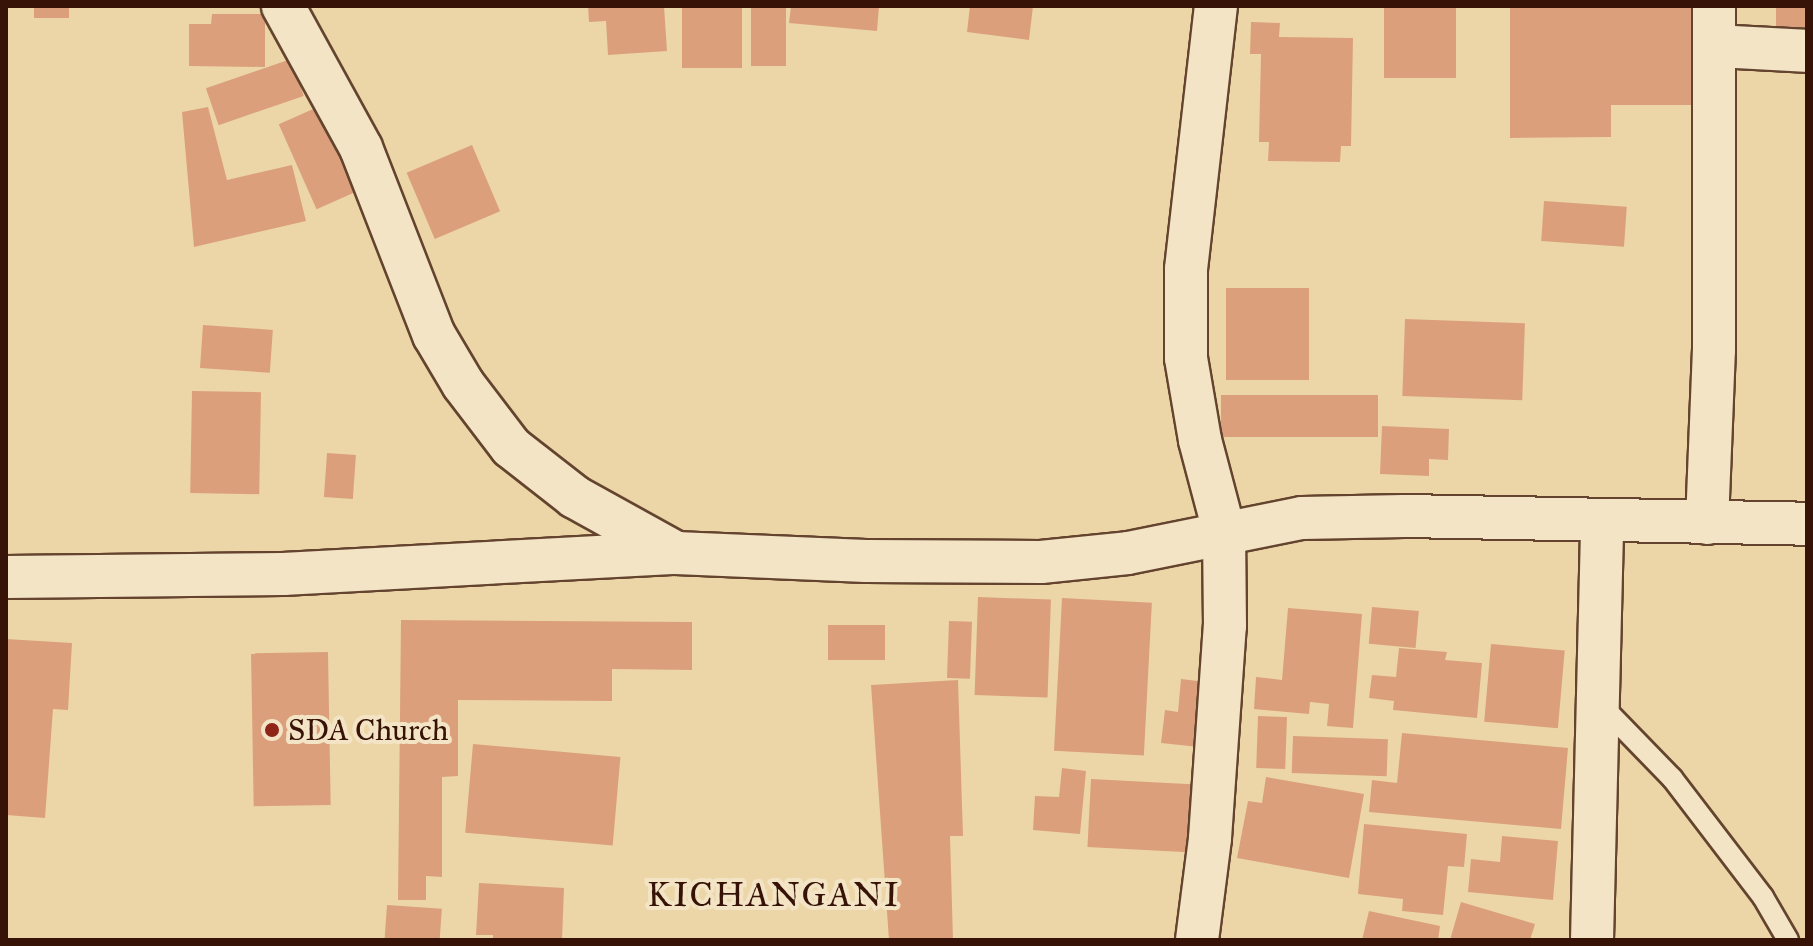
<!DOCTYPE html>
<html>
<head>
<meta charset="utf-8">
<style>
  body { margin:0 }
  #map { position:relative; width:1813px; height:946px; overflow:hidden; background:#ecd6a8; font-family:"IM FELL Great Primer",serif }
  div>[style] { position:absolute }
  .building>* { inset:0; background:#dba07b; transform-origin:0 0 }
  .roads { filter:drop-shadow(2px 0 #64442e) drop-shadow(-2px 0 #64442e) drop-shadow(0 2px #64442e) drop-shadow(0 -2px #64442e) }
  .lane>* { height:20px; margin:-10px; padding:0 10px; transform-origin:10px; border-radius:10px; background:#f3e4c6 }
  .street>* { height:42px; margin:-21px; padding:0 21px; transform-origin:21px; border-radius:21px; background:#f3e4c6 }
  .dots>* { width:22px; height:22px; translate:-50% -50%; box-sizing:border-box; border:4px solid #f3e4c6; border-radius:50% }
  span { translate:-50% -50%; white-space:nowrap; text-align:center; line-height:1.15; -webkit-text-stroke:8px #f3e4c6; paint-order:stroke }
  .poi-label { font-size:30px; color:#361306 }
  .left { translate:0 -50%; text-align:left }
  .quarter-label { font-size:34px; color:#361306; letter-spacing:2px }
  .frame { position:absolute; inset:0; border:8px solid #361306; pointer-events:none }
</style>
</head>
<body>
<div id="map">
  <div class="building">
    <div style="left:34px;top:6px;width:35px;height:12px"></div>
    <div style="clip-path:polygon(588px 6px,664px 6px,667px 51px,608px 55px,606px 21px,589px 22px)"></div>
    <div style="left:682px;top:6px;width:60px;height:62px"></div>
    <div style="left:751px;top:6px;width:35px;height:60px"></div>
    <div style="clip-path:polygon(791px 6px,879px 6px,877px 31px,789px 23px)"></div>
    <div style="clip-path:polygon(970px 6px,1033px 6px,1029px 40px,967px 32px)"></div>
    <div style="left:1384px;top:6px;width:72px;height:72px"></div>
    <div style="clip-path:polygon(1510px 6px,1691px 6px,1691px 105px,1611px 105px,1611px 137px,1510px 138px)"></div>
    <div style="left:1776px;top:6px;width:31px;height:26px"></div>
    <div style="clip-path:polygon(212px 14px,265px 14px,265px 67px,189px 66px,189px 24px,211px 24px)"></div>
    <div style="clip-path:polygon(1251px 22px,1280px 23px,1279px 37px,1353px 38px,1351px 146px,1341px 146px,1340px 162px,1268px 161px,1269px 142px,1259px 142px,1261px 54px,1250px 54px)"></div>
    <div style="left:291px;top:59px;width:39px;height:90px;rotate:71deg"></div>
    <div style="left:329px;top:102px;width:93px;height:55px;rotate:66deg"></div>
    <div style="clip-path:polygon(208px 107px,227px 180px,292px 165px,306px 221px,194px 247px,182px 112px)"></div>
    <div style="left:472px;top:145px;width:72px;height:71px;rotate:67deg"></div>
    <div style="left:1544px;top:201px;width:83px;height:40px;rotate:4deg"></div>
    <div style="left:1226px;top:288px;width:83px;height:92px"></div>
    <div style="left:1405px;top:319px;width:120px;height:77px;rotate:2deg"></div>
    <div style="left:203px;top:325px;width:70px;height:43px;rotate:4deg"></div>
    <div style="left:192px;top:391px;width:69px;height:102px;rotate:1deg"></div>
    <div style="left:1221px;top:395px;width:157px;height:42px"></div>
    <div style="clip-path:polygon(1382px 426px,1449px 429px,1448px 460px,1429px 459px,1429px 476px,1380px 474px)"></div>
    <div style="left:327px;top:453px;width:29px;height:44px;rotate:4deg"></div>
    <div style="left:978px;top:597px;width:73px;height:98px;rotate:2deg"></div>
    <div style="left:1062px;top:598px;width:90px;height:153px;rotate:3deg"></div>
    <div style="left:1372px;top:607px;width:47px;height:37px;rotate:5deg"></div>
    <div style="clip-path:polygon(1288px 608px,1362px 614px,1353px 728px,1327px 726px,1329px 704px,1310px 702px,1309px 714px,1254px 709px,1256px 677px,1282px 680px)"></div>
    <div style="clip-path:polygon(401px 620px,692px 622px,692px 670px,612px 669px,612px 701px,458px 700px,458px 776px,442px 777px,442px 877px,426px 876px,426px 900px,398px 900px)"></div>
    <div style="left:949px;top:621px;width:23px;height:57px;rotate:2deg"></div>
    <div style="left:828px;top:625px;width:57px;height:35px"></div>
    <div style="clip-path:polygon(6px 639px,72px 643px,68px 710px,53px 709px,45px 818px,6px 815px)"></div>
    <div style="left:1491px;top:644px;width:74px;height:78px;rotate:5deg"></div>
    <div style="clip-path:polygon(1399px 648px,1447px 652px,1445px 660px,1482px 663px,1477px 718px,1393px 710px,1394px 701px,1369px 698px,1372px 675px,1396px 677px)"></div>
    <div style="left:328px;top:652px;width:153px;height:77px;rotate:89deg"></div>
    <div style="clip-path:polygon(1181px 679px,1215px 683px,1208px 748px,1161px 743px,1165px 710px,1178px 712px)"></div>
    <div style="clip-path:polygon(958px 680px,963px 836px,950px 836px,953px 940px,889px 940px,871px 685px)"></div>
    <div style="left:1258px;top:716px;width:29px;height:52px;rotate:2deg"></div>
    <div style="clip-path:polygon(1402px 733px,1568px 748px,1561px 829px,1369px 812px,1372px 780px,1397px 783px)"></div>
    <div style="left:1293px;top:736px;width:95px;height:37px;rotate:2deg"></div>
    <div style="left:473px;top:744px;width:148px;height:89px;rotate:5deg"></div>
    <div style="clip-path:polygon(1062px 768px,1086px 771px,1080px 834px,1033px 830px,1035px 796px,1059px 797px)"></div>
    <div style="clip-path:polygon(1266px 777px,1364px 794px,1349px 878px,1237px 858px,1248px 801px,1262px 803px)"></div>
    <div style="left:1091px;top:779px;width:101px;height:68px;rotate:3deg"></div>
    <div style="clip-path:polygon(1364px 824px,1467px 834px,1464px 867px,1448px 866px,1443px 915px,1402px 911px,1403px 899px,1358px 894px)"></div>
    <div style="clip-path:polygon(1502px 836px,1558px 841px,1553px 900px,1468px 892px,1471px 859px,1500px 862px)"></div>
    <div style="clip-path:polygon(479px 883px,564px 888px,562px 940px,493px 940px,493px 935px,476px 935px)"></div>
    <div style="clip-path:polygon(1461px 902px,1535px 924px,1530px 940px,1450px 940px)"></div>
    <div style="left:387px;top:905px;width:55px;height:35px;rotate:4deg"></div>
    <div style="clip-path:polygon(1369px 911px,1440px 926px,1438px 940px,1362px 940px)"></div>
  </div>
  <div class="roads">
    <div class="lane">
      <div style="left:1599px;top:703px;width:105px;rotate:45.8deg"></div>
      <div style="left:1672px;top:778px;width:150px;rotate:52.6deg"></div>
      <div style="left:1763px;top:897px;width:50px;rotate:59.8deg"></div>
    </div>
    <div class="street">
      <div style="left:283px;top:6px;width:162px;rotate:61.2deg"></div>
      <div style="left:361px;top:148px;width:201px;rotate:68.7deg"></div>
      <div style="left:434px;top:335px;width:57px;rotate:59.4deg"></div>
      <div style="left:463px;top:384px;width:79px;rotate:52.7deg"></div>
      <div style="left:511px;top:447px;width:81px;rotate:38deg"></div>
      <div style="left:575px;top:497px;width:115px;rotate:29deg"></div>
      <div style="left:1716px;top:46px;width:91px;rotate:3.1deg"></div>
      <div style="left:1707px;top:523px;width:173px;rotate:-87.7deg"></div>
      <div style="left:1714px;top:350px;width:344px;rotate:-90deg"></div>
      <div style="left:6px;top:577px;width:277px;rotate:-0.6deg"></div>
      <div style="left:283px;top:574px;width:394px;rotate:-3.1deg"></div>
      <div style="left:676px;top:553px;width:190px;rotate:2.4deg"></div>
      <div style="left:866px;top:561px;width:175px;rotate:0.3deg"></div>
      <div style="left:1041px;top:562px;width:87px;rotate:-5.9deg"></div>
      <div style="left:1128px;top:553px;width:177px;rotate:-11.4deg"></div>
      <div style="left:1302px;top:518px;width:102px;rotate:-1.1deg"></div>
      <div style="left:1404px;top:516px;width:403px;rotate:1.1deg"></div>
      <div style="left:1197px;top:940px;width:103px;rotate:-82.7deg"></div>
      <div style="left:1210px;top:838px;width:213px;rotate:-86deg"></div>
      <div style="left:1225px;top:626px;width:95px;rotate:-90.6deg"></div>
      <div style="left:1224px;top:531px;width:94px;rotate:-104.8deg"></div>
      <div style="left:1200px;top:440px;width:83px;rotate:-99.7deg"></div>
      <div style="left:1186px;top:358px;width:89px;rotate:-90deg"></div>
      <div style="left:1186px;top:269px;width:265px;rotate:-83.5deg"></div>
      <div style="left:1592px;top:940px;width:419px;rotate:-88.6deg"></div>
    </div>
  </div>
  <div class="dots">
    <div style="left:272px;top:730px;background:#8f2418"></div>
  </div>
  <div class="poi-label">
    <span class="left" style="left:288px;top:730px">SDA Church</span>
  </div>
  <div class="quarter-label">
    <span style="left:774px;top:895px">KICHANGANI</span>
  </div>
  <div class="frame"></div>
</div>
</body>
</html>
